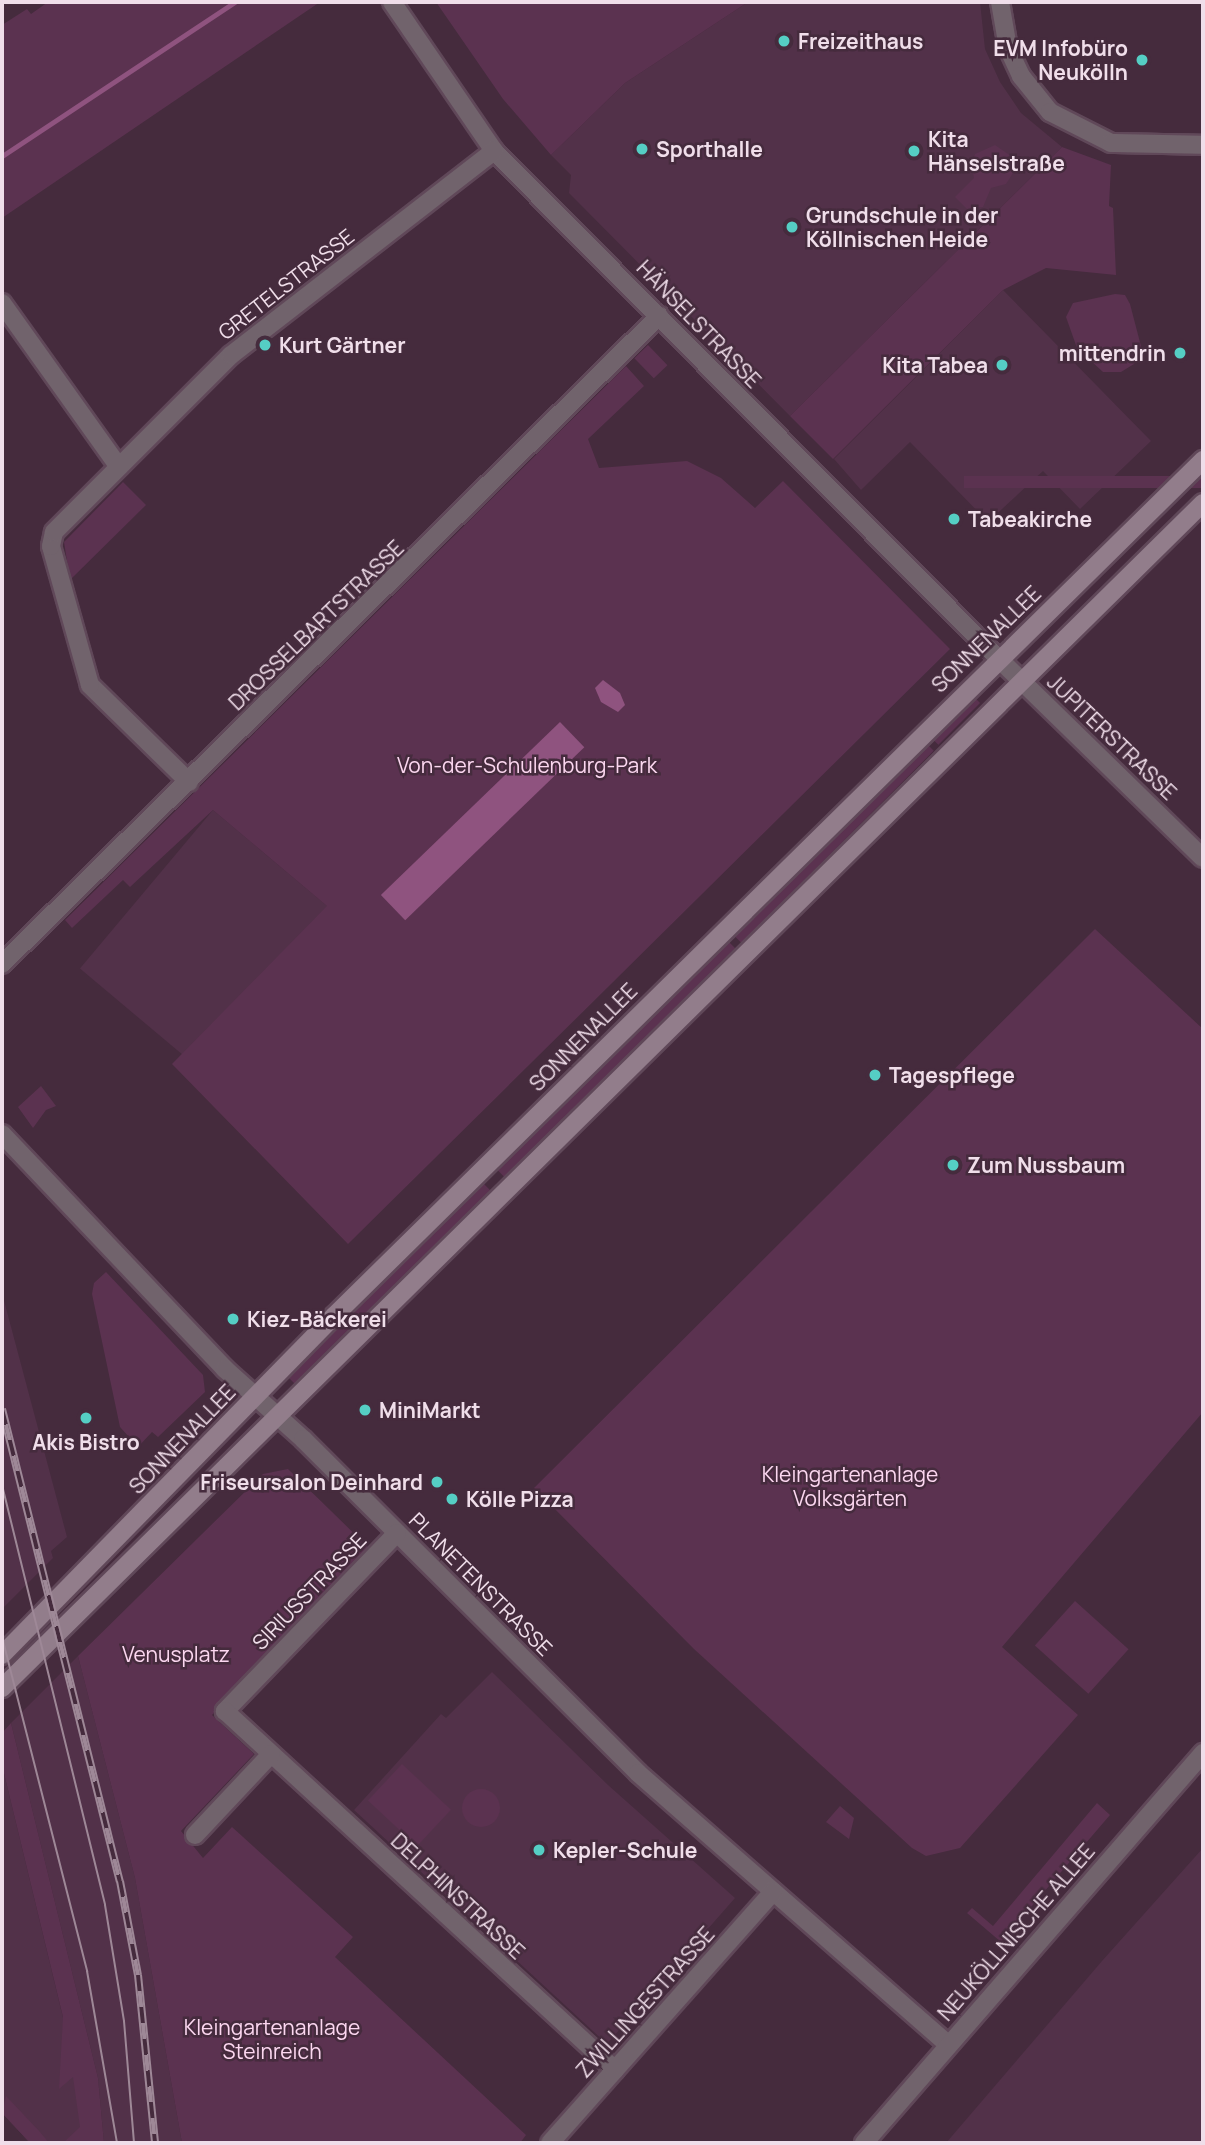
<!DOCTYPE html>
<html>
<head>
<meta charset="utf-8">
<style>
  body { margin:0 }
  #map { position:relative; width:1205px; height:2145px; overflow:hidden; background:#452b3d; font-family:Manrope,sans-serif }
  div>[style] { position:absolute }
  .built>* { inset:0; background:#523149; transform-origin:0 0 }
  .green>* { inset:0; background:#5b3250; transform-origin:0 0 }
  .round { border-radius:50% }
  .water>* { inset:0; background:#8f537f; transform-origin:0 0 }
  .stream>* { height:5px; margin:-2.5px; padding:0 2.5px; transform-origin:2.5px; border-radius:2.5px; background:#8f537f }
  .roads { filter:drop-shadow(2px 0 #604859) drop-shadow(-2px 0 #604859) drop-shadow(0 2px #604859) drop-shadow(0 -2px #604859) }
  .minor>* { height:18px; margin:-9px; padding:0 9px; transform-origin:9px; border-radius:9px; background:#71636c }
  .secondary>* { height:18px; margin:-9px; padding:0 9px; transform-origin:9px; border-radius:9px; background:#927d8b }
  .tram>* { height:2px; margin:-1px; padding:0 1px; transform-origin:1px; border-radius:1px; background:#9e8897 }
  .rail>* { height:8px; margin-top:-4px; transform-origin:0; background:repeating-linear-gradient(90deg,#452b3d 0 16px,#9e8897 0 32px); box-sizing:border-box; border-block:2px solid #9e8897 }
  .dots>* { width:19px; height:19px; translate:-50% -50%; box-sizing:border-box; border:4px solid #452b3d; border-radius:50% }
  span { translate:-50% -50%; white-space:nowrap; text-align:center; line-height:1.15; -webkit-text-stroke:5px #452b3d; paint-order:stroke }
  .poi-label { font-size:21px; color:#f0deea; font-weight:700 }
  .left { translate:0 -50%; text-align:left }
  .right { translate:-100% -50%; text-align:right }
  .street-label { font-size:21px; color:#f0deea }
  .park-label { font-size:21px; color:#fcd7f0 }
  .frame { position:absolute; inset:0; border:4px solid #f0deea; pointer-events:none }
</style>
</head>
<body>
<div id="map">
  <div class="built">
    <div style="clip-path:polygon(748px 2px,980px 2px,985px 49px,1000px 82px,1021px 113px,1062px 147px,790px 416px,569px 193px,571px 175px,551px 155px,625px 83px)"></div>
    <div style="clip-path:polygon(1003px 290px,1151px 441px,1080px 509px,1043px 471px,988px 522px,910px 442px,861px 490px,834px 459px)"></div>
    <div style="left:213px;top:810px;width:150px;height:207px;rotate:40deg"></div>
    <div style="clip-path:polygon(2px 1293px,67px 1537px,51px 1551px,53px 1558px,2px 1609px)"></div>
    <div style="clip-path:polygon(78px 1656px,135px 1878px,182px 2143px,104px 2143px,98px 2078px,11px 1723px)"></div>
    <div style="clip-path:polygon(492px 1672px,608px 1785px,735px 1898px,607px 2044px,354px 1810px,441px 1714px,446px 1718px)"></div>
    <div style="clip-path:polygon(2px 1765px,72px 2055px,85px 2143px,30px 2143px,2px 2113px)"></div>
    <div style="clip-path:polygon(1203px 1848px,1203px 2143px,946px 2143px,1102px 1961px)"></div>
  </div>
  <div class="green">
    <div style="clip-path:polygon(48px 2px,320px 2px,2px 218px,2px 25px,27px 9px,31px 14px)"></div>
    <div style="clip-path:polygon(436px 2px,748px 2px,625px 83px,551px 155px,503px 99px)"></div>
    <div style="clip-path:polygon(995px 145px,1011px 156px,1013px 173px,1006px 184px,991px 188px,983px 207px,967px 209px,955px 197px,974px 178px,971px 164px,975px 154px)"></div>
    <div style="clip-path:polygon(1062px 147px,1111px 165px,1109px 206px,1113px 208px,1116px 275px,1046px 268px,1003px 290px,833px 459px,790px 416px)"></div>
    <div style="clip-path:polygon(1115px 294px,1125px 295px,1130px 304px,1142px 350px,1134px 364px,1121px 372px,1103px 372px,1077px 348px,1066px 317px,1073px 303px)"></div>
    <div style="left:648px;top:345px;width:28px;height:19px;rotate:46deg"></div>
    <div style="clip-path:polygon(626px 366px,644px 386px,588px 439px,599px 468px,687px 461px,721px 478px,755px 508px,783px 481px,950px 649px,348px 1244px,172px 1064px,327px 906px,213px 810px,130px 887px,123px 880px,72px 928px,65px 920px)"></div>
    <div style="left:1203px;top:476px;width:12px;height:239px;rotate:90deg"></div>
    <div style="clip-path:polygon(123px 482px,146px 505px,70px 580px,64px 542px)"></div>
    <div style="left:973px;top:696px;width:10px;height:59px;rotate:45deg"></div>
    <div style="left:926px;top:743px;width:11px;height:272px;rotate:45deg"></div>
    <div style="clip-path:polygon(1095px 929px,1203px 1029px,1203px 1412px,1002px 1647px,1078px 1715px,960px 1848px,926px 1856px,912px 1848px,694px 1649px,534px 1488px)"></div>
    <div style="left:726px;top:939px;width:13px;height:325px;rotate:45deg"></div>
    <div style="clip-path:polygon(41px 1086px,56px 1106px,46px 1110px,33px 1128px,18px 1107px)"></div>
    <div style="left:481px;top:1181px;width:13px;height:275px;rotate:45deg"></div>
    <div style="clip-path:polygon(106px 1272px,203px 1375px,205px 1392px,158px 1437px,152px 1432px,138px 1447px,120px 1427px,92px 1294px,94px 1283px)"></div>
    <div style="clip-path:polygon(288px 1469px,370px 1549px,212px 1715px,254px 1754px,181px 1831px,203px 1858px,232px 1827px,353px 1937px,335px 1957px,526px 2135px,520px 2143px,182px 2143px,135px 1878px,78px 1656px,263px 1474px)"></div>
    <div style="left:1075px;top:1601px;width:72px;height:60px;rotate:42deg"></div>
    <div style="clip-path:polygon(11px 1723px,98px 2078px,104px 2143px,63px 2143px,80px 2127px,73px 2077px,59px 2089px,63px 2017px,2px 1765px,2px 1733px)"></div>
    <div style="left:402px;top:1764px;width:67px;height:50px;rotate:43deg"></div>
    <div class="round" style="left:462px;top:1789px;width:38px;height:38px"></div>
    <div style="clip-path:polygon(1097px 1803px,1110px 1815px,1001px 1942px,967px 1913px,972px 1908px,993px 1926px)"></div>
    <div style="clip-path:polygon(840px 1806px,854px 1818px,849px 1839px,826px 1822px)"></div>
    <div style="clip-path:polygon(6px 2096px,40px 2132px,49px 2143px,30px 2143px,2px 2113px)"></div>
  </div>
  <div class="water">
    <div style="clip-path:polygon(603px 680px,620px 693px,625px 705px,618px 712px,601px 702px,595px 688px)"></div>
    <div style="left:560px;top:722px;width:35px;height:249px;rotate:46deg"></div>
  </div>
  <div class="stream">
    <div style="left:2px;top:156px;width:279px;rotate:-33.5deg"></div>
  </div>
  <div class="roads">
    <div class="minor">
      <div style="left:392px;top:2px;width:181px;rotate:55.6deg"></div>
      <div style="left:494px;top:151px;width:715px;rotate:45.17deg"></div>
      <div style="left:998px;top:658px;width:286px;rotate:44.3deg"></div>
      <div style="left:1000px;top:2px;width:47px;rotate:80.1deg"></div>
      <div style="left:1008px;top:48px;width:31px;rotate:65deg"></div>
      <div style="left:1021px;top:76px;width:46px;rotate:51.1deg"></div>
      <div style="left:1050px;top:112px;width:68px;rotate:26.9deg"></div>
      <div style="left:1111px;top:143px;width:92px;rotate:1.2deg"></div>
      <div style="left:2px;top:303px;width:201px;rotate:54.5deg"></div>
      <div style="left:189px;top:782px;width:139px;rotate:-135.6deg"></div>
      <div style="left:90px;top:685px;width:144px;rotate:-105.7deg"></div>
      <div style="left:51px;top:546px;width:14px;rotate:-78deg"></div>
      <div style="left:54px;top:532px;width:250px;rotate:-45deg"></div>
      <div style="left:231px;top:355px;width:333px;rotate:-37.8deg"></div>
      <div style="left:2px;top:964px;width:923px;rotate:-44.6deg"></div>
      <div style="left:2px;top:1134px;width:324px;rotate:46.5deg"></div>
      <div style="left:225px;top:1369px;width:105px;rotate:41.9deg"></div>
      <div style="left:303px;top:1439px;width:473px;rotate:44.9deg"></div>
      <div style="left:638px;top:1773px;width:412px;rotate:41.2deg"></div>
      <div style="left:397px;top:1533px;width:248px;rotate:134deg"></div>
      <div style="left:225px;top:1711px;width:530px;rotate:42.63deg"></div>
      <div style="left:195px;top:1835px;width:111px;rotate:-46.8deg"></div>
      <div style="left:550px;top:2143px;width:336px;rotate:-48.4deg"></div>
      <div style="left:864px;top:2143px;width:517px;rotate:-49deg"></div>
    </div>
    <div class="secondary">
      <div style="left:2px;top:1655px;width:474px;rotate:-45.6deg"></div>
      <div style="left:334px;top:1316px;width:1220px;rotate:-44.57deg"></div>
      <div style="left:2px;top:1688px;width:1687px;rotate:-44.62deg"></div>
    </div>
  </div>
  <div class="tram">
    <div style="left:2px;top:1485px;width:432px;rotate:76.2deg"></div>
    <div style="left:105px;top:1905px;width:118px;rotate:80.7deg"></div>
    <div style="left:124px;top:2021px;width:122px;rotate:85.3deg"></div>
    <div style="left:2px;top:1637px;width:345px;rotate:75.7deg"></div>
    <div style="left:87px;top:1971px;width:175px;rotate:80.1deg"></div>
  </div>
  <div class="rail">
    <div style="left:2px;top:1409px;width:487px;rotate:76deg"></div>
    <div style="left:120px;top:1881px;width:96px;rotate:79.2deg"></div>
    <div style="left:138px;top:1975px;width:169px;rotate:84.2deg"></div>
  </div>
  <div class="dots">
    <div style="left:784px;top:41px;background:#55cec4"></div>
    <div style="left:1142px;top:60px;background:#55cec4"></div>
    <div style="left:642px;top:149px;background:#55cec4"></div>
    <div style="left:914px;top:151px;background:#55cec4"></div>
    <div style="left:792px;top:227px;background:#55cec4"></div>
    <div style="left:265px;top:345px;background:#55cec4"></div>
    <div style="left:1180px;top:353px;background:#55cec4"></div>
    <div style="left:1002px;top:365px;background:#55cec4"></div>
    <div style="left:954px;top:519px;background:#55cec4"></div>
    <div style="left:875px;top:1075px;background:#55cec4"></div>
    <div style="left:953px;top:1165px;background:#55cec4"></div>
    <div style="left:233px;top:1319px;background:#55cec4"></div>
    <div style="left:365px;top:1410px;background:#55cec4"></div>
    <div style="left:86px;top:1418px;background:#55cec4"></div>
    <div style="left:437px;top:1482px;background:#55cec4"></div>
    <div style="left:452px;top:1499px;background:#55cec4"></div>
    <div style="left:539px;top:1850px;background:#55cec4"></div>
  </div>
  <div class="poi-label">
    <span class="left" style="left:798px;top:41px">Freizeithaus</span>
    <span class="right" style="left:1128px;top:60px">EVM Infobüro<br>Neukölln</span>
    <span class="left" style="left:928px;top:151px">Kita<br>Hänselstraße</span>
    <span class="left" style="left:656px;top:149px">Sporthalle</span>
    <span class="left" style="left:806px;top:227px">Grundschule in der<br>Köllnischen Heide</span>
    <span class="left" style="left:279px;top:345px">Kurt Gärtner</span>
    <span class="right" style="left:1166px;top:353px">mittendrin</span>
    <span class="right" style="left:988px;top:365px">Kita Tabea</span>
    <span class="left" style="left:968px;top:519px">Tabeakirche</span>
    <span class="left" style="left:889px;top:1075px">Tagespflege</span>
    <span class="left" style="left:967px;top:1165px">Zum Nussbaum</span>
    <span class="left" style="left:247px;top:1319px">Kiez-Bäckerei</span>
    <span class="left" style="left:379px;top:1410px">MiniMarkt</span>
    <span style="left:86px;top:1442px">Akis Bistro</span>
    <span class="right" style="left:423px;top:1482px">Friseursalon Deinhard</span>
    <span class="left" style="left:466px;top:1499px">Kölle Pizza</span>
    <span class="left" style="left:553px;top:1850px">Kepler-Schule</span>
  </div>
  <div class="street-label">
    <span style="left:286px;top:284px;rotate:-38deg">GRETELSTRASSE</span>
    <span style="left:699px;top:324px;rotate:46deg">HÄNSELSTRASSE</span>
    <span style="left:316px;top:625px;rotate:-44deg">DROSSELBARTSTRASSE</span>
    <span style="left:986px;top:639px;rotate:-44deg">SONNENALLEE</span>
    <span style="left:1112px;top:737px;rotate:44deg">JUPITERSTRASSE</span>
    <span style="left:583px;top:1037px;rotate:-45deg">SONNENALLEE</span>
    <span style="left:182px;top:1439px;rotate:-46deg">SONNENALLEE</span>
    <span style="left:481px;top:1584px;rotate:45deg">PLANETENSTRASSE</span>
    <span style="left:309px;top:1591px;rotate:-46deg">SIRIUSSTRASSE</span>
    <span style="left:458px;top:1896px;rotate:43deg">DELPHINSTRASSE</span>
    <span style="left:1016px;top:1932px;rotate:-49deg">NEUKÖLLNISCHE ALLEE</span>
    <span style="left:645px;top:2002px;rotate:-48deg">ZWILLINGESTRASSE</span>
  </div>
  <div class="park-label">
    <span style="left:527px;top:765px">Von-der-Schulenburg-Park</span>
    <span style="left:850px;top:1486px">Kleingartenanlage<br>Volksgärten</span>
    <span style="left:176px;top:1654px">Venusplatz</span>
    <span style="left:272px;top:2039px">Kleingartenanlage<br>Steinreich</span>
  </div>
  <div class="frame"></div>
</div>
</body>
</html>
